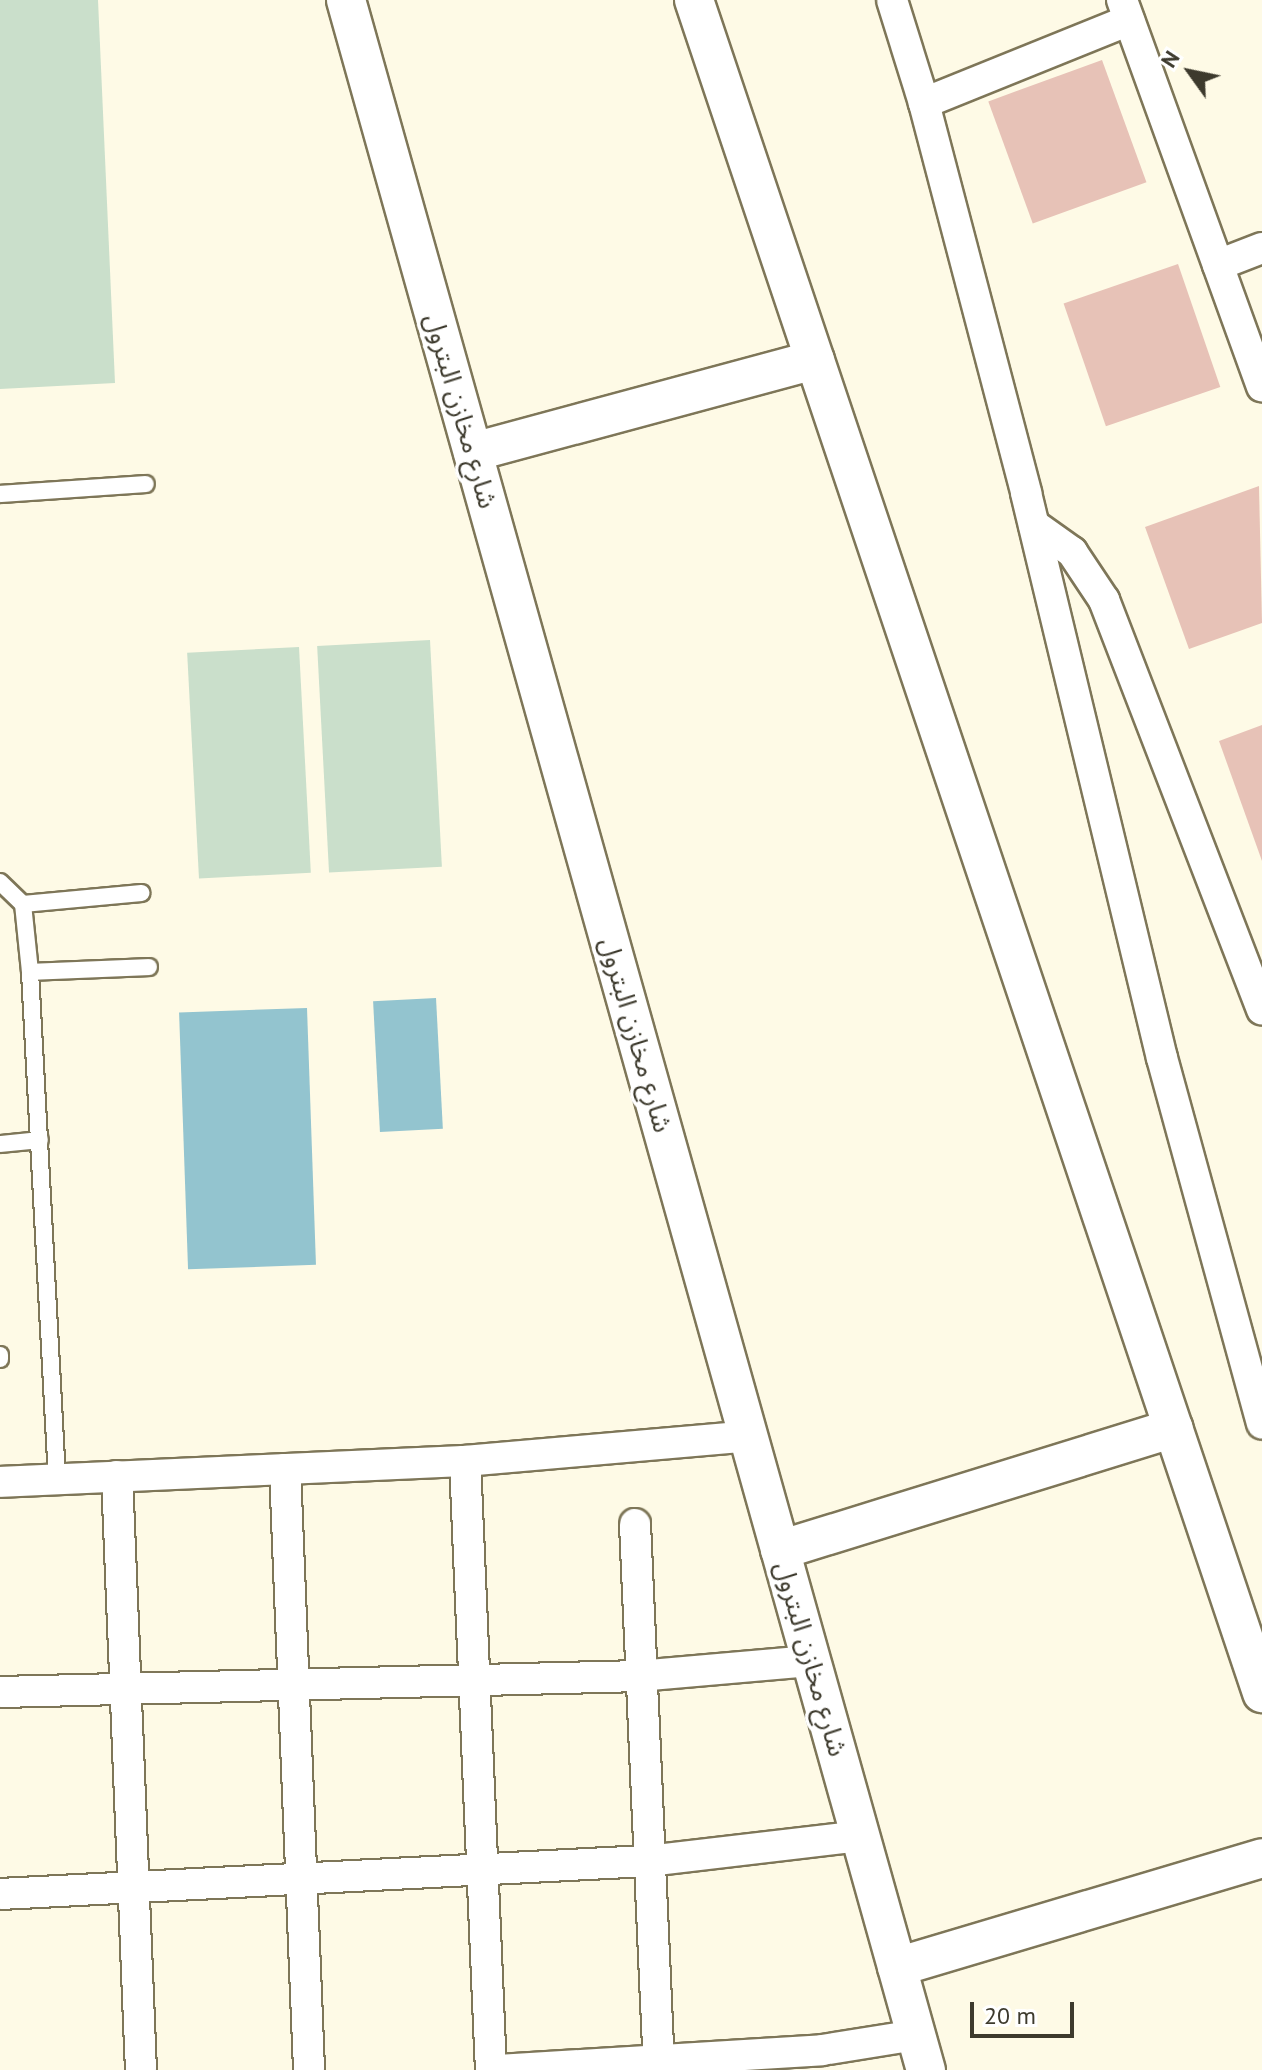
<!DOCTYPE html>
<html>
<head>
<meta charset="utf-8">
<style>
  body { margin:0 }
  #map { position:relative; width:1262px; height:2070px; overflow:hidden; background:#fefae6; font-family:"PT Sans","Noto Sans Arabic",sans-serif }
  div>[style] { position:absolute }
  .green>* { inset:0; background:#cadfcb; transform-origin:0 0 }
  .water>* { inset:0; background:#93c4cf; transform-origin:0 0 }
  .building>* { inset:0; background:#e7c2b7; transform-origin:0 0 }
  .roads { filter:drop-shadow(2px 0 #7e7658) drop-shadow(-2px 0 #7e7658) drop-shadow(0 2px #7e7658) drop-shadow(0 -2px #7e7658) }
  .service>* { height:16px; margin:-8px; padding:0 8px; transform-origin:8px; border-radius:8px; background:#fff }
  .minor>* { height:30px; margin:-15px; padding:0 15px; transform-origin:15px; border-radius:15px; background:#fff }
  .tertiary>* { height:38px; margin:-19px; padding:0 19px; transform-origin:19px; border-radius:19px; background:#fff }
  span { translate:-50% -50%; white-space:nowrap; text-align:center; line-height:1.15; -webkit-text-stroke:7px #fff; paint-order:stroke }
  .street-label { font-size:26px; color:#3d3a2d }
  .north { position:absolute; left:1150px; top:32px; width:80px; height:80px; -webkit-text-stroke:6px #fff; paint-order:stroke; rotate:303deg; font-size:22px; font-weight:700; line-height:32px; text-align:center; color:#3d3a2d }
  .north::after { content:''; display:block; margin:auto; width:28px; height:36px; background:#3d3a2d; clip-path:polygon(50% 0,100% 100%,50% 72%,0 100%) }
  .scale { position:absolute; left:970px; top:2002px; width:104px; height:36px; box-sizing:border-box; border:4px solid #3d3a2d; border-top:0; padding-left:10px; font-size:24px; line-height:28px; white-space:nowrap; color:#3d3a2d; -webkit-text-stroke:6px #fff; paint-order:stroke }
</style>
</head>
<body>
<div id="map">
  <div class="green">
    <div style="clip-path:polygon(0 0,98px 0,115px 383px,0 389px)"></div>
    <div style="left:430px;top:640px;width:227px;height:113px;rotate:87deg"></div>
    <div style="left:299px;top:647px;width:226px;height:112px;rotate:87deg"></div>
  </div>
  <div class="water">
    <div style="left:436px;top:998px;width:131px;height:63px;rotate:87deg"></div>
    <div style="left:307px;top:1008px;width:257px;height:128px;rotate:88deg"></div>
  </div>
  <div class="building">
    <div style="left:1102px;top:60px;width:130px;height:121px;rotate:70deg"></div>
    <div style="left:1178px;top:264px;width:130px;height:121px;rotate:71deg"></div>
    <div style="clip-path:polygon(1259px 486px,1262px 623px,1189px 649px,1145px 527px)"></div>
    <div style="clip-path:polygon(1262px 725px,1262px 861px,1219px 741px)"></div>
  </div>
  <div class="roads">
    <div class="service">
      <div style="left:0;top:494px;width:146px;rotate:-3.9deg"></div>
      <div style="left:0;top:882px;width:32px;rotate:44deg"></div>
      <div style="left:23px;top:904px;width:68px;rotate:84.1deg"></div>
      <div style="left:30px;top:972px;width:508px;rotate:86.95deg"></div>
      <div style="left:23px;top:904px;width:119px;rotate:-5.3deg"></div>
      <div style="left:30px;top:972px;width:119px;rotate:-2.4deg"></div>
      <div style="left:0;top:1144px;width:40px;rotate:-5.7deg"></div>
      <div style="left:0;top:1355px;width:4px;rotate:90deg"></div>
    </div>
    <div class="minor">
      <div style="left:892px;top:0;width:108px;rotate:72.7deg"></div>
      <div style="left:924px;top:103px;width:403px;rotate:75.3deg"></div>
      <div style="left:1026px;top:493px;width:581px;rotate:76.47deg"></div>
      <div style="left:1162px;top:1058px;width:379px;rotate:74.7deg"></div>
      <div style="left:1122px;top:0;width:411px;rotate:70.1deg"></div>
      <div style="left:924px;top:103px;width:221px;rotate:-22deg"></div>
      <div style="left:1218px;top:265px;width:47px;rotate:-21.1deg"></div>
      <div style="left:1034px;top:525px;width:47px;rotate:35.4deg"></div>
      <div style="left:1072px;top:552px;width:58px;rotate:56.3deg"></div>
      <div style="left:1104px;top:600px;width:439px;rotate:68.9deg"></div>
      <div style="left:465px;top:1461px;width:610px;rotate:87.56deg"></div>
      <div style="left:285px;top:1469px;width:601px;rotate:87.71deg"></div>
      <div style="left:117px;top:1476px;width:594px;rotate:87.69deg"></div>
      <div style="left:0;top:1482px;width:465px;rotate:-2.6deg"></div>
      <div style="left:465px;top:1461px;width:284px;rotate:-5deg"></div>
      <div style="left:635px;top:1524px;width:547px;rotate:87.48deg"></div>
      <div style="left:0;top:1692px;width:639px;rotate:-1.43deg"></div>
      <div style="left:639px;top:1676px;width:174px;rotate:-5deg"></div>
      <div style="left:0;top:1894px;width:649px;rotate:-2.92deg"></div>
      <div style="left:648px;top:1861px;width:213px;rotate:-6.7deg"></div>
      <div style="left:498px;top:2070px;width:325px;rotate:-3.5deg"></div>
      <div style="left:822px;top:2050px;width:95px;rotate:-9.1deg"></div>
    </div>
    <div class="tertiary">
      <div style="left:346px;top:0;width:2150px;rotate:74.35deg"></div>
      <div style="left:694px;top:0;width:1786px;rotate:71.45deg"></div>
      <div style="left:473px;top:452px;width:354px;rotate:-15.1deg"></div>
      <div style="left:780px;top:1550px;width:412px;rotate:-17.2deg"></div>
      <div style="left:897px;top:1967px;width:381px;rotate:-16.6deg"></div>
    </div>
  </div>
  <div class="street-label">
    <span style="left:461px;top:411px;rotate:74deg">شارع مخازن البترول</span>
    <span style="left:636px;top:1035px;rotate:74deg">شارع مخازن البترول</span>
    <span style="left:811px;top:1659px;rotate:74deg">شارع مخازن البترول</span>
  </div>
  <div class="north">N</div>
  <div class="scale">20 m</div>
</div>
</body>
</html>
